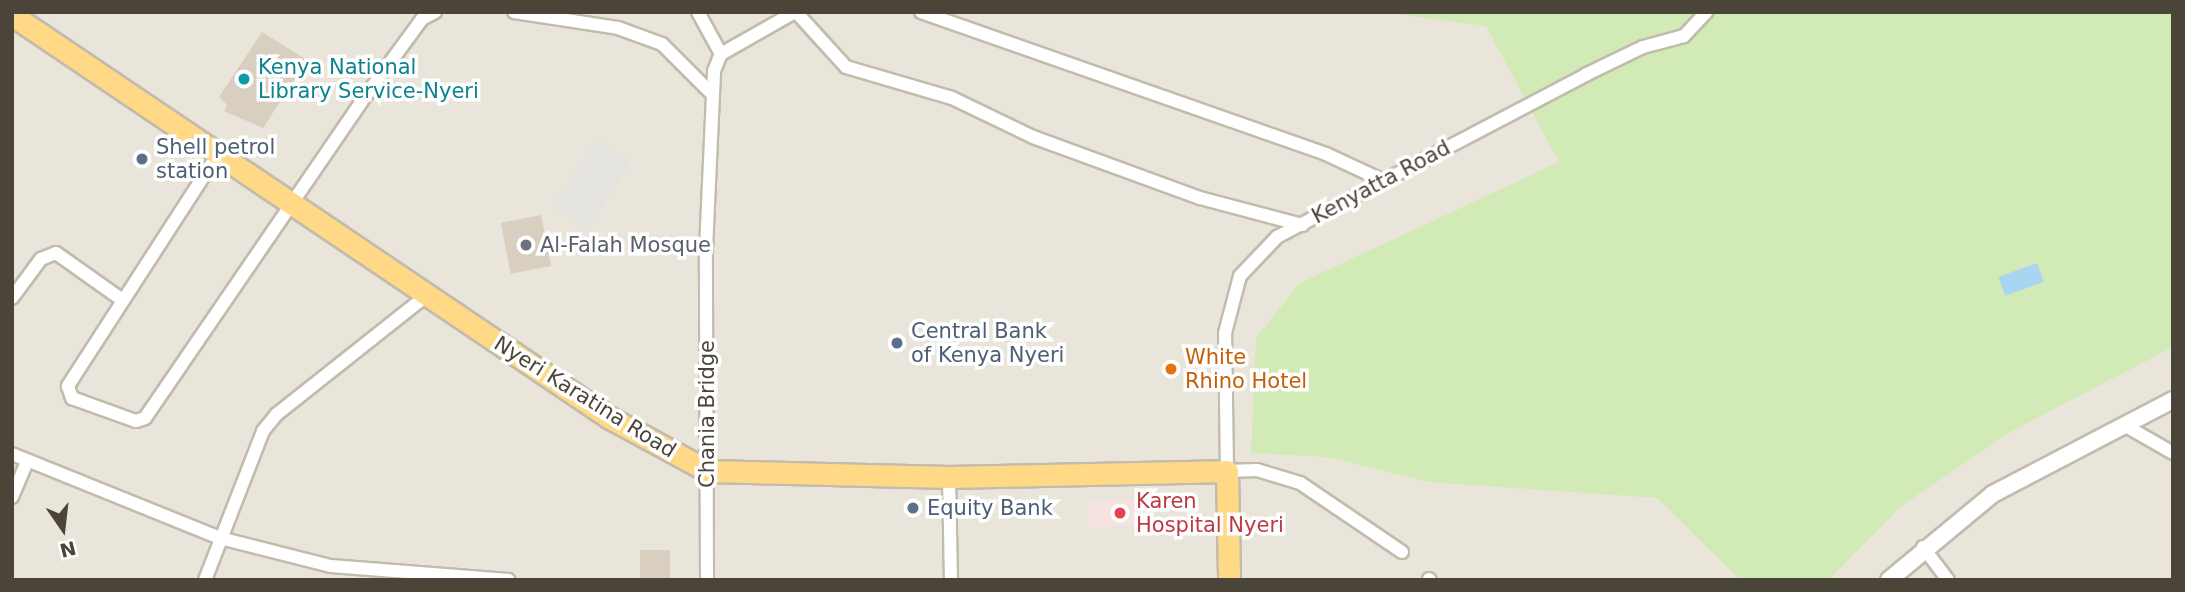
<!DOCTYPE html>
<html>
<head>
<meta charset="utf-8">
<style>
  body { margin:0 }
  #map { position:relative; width:2185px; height:592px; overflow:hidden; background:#f6f3ec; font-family:"DejaVu Sans",sans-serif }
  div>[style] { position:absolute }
  .residential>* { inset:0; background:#eae5da; transform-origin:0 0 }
  .medical>* { inset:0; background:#f6e3e0; transform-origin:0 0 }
  .green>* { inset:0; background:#d2eab5 }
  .parking>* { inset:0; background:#e5e3e0; transform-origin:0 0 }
  .water>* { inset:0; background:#a9d4f2; transform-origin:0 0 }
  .building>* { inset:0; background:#d8cfc1; transform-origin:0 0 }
  .roads { filter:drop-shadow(2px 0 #c2bbae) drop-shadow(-2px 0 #c2bbae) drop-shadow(0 2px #c2bbae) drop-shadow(0 -2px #c2bbae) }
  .minor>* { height:12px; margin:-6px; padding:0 6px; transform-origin:6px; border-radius:6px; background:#fff }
  .tertiary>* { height:16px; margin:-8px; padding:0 8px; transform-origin:8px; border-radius:8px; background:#fff }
  .trunk>* { height:21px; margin:-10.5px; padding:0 10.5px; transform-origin:10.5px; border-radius:10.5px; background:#ffd985 }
  .dots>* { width:19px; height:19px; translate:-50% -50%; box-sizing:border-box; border:4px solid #fff; border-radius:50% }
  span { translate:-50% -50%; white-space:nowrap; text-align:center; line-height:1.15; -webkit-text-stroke:7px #fff; paint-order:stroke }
  .culture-label { font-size:21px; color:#0d838f }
  .left { translate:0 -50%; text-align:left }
  .service-label { font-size:21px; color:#4e5e75 }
  .street-label { font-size:21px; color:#4b4439 }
  .worship-label { font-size:21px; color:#5b616d }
  .food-label { font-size:21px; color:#c56008 }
  .health-label { font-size:21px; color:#be3a42 }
  .frame { position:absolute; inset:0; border:14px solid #4b4439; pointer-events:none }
  .north { position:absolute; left:28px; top:494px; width:70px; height:70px; -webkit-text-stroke:5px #fff; paint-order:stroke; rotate:166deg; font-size:19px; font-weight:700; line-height:28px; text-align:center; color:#4b4439 }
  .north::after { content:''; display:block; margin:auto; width:24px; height:32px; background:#4b4439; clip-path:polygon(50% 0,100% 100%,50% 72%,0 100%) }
</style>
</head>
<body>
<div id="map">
  <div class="residential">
    <div style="left:12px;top:12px;width:2161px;height:568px"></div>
  </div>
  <div class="medical">
    <div style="left:1152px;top:499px;width:26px;height:64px;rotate:88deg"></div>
  </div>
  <div class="green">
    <div style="clip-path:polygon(1381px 12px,2173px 12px,2173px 347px,2010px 432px,1900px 507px,1829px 580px,1740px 580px,1657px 498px,1429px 482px,1328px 457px,1251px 453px,1256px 338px,1300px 283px,1559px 162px,1486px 26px)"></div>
  </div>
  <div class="parking">
    <div style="left:598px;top:140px;width:40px;height:81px;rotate:34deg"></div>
  </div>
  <div class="water">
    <div style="left:2037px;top:263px;width:20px;height:41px;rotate:70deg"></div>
  </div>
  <div class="building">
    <div style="clip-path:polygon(262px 32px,307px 60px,263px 128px,224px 111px,227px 105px,219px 97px)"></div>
    <div style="left:541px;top:215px;width:52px;height:41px;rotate:79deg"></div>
    <div style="left:670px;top:550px;width:30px;height:30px;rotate:90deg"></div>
  </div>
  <div class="roads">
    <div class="minor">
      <div style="left:514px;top:12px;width:105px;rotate:8.7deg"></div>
      <div style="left:618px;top:28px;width:47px;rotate:20deg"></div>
      <div style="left:662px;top:44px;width:69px;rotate:45deg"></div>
      <div style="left:698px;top:12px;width:48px;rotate:61.3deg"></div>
      <div style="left:796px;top:12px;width:74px;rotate:47.7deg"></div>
      <div style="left:846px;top:67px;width:110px;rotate:16.3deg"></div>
      <div style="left:952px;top:98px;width:90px;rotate:25.7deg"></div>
      <div style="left:1033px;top:137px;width:178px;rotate:20.1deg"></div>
      <div style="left:1200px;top:198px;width:106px;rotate:14.8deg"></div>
      <div style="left:921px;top:12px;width:429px;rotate:19.3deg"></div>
      <div style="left:1326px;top:154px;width:64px;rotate:25deg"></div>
      <div style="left:216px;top:157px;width:273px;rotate:122.9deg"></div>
      <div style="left:68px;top:386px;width:13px;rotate:72deg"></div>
      <div style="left:72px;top:398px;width:68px;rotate:19.8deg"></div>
      <div style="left:136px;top:421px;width:9px;rotate:-18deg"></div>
      <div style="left:145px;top:418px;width:393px;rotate:-55.6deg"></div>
      <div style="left:367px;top:94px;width:93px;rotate:-53.7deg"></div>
      <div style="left:422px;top:19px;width:15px;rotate:-28deg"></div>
      <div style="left:12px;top:298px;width:49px;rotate:-53.4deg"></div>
      <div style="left:41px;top:259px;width:16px;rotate:-22deg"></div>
      <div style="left:56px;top:253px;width:80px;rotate:35.3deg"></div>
      <div style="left:2124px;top:425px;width:56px;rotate:29.7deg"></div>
      <div style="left:12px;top:454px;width:224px;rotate:22deg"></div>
      <div style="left:220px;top:538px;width:114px;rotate:14.2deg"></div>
      <div style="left:331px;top:566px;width:178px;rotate:4.5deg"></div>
      <div style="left:949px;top:477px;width:103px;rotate:88.9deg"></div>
      <div style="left:12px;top:497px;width:39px;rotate:-67deg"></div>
      <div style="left:1923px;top:547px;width:41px;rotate:52.9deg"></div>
      <div style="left:1402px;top:552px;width:123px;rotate:-145.9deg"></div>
      <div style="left:1300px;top:483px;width:45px;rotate:-163.2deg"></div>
      <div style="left:1257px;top:470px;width:30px;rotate:178deg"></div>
      <div style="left:1227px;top:471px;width:138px;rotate:-90.8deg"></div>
      <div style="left:1225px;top:333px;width:59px;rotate:-75.3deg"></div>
      <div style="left:1240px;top:276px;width:54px;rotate:-46.5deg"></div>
      <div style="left:1277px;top:237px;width:348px;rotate:-27.7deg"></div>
      <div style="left:1585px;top:75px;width:64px;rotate:-25.8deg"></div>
      <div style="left:1643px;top:47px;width:42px;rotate:-15deg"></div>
      <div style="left:1684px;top:36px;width:33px;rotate:-47deg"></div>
      <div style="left:1429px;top:579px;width:1px;rotate:45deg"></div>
      <div style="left:205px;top:580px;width:160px;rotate:-68.7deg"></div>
      <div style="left:263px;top:431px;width:22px;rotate:-51deg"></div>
      <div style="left:277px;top:414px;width:190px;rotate:-38.4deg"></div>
      <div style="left:707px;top:580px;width:331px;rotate:-90.2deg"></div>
      <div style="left:706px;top:249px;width:178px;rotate:-87.4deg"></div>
      <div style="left:714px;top:71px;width:18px;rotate:-68deg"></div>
      <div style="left:721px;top:54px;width:85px;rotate:-29.6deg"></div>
    </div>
    <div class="tertiary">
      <div style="left:1889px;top:580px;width:135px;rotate:-39.6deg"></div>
      <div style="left:1993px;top:494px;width:203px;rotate:-27.6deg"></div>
    </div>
    <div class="trunk">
      <div style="left:12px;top:15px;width:721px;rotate:33.98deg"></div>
      <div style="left:610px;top:418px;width:111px;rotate:28.4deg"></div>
      <div style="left:708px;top:471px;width:241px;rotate:1.4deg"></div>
      <div style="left:949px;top:477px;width:278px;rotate:-1.2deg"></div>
      <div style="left:1227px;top:471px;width:109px;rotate:88.9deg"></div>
    </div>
  </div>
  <div class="dots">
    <div style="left:244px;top:79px;background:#0f9aa8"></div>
    <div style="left:142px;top:159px;background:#5c6f8a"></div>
    <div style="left:526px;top:245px;background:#6b7280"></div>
    <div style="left:897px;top:343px;background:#5c6f8a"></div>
    <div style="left:1171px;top:369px;background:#e8710a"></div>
    <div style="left:913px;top:508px;background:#5c6f8a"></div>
    <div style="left:1120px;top:513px;background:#e0444e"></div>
  </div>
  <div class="culture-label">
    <span class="left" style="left:258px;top:79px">Kenya National<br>Library Service-Nyeri</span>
  </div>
  <div class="service-label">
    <span class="left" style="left:156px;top:159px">Shell petrol<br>station</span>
    <span class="left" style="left:911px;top:343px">Central Bank<br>of Kenya Nyeri</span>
    <span class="left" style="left:927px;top:508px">Equity Bank</span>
  </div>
  <div class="street-label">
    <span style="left:1381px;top:182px;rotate:-28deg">Kenyatta Road</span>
    <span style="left:585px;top:397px;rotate:32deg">Nyeri Karatina Road</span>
    <span style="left:707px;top:414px;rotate:-90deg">Chania Bridge</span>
  </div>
  <div class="worship-label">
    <span class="left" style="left:540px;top:245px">Al-Falah Mosque</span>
  </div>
  <div class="food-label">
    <span class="left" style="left:1185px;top:369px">White<br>Rhino Hotel</span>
  </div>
  <div class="health-label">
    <span class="left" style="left:1136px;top:513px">Karen<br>Hospital Nyeri</span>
  </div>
  <div class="frame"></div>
  <div class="north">N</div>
</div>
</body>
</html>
